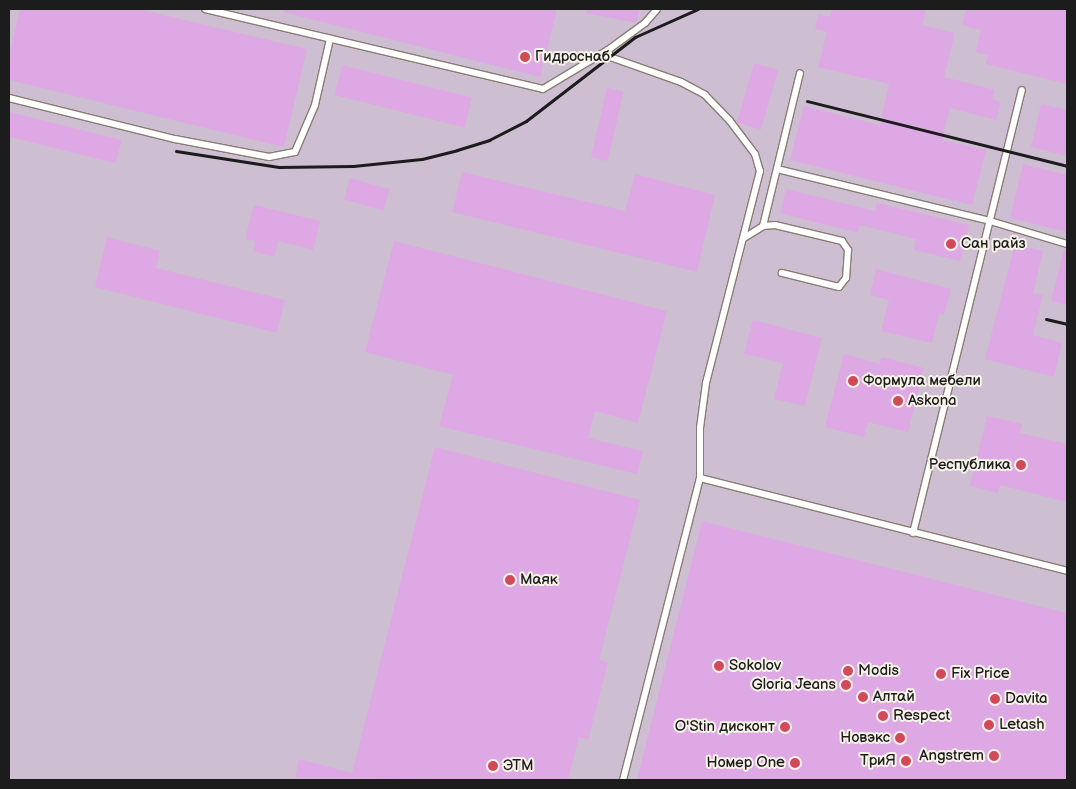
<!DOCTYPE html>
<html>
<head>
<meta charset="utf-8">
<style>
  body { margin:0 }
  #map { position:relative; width:1076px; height:789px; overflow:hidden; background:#f4dec3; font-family:"Balsamiq Sans",sans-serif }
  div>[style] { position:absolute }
  .industrial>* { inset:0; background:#cebed2; transform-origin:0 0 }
  .building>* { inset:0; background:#dda8e4; transform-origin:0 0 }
  .roads { filter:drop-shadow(1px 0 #887d70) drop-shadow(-1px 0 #887d70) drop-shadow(0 1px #887d70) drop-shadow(0 -1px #887d70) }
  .lane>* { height:6px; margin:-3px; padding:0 3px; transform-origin:3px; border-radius:3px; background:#fff }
  .rail>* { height:3px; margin:-1.5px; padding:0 1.5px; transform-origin:1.5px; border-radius:1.5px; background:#1c1c1c }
  .dots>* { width:14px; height:14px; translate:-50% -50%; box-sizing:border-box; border:2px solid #f7f3e8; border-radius:50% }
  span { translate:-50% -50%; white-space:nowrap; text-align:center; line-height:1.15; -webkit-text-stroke:4px #f7f3e8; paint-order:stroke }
  .poi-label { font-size:15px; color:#1c1c1c }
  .left { translate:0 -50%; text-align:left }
  .right { translate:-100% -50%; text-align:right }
  .frame { position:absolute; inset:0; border:10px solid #1c1c1c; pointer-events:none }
</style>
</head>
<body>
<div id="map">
  <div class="industrial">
    <div style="left:9px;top:9px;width:1058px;height:771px"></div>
  </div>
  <div class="building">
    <div style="clip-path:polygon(20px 9px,138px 9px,307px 49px,284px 147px,9px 80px,9px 56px)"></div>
    <div style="clip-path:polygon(283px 9px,557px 9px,540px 77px,283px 12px)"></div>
    <div style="clip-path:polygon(586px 9px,639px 9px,637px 23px,586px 13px)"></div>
    <div style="clip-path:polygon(832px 9px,926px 9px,922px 25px,955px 33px,944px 77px,995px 90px,992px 99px,1001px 102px,996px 120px,950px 108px,942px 140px,986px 150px,972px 205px,790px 160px,804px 106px,880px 125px,889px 84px,818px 67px,827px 32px,815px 29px,818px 14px,830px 17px)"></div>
    <div style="clip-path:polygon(966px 9px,1067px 9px,1067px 84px,986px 64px,988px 55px,976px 52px,981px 30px,962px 25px)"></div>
    <div style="left:754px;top:63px;width:25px;height:62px;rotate:16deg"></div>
    <div style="left:342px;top:65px;width:134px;height:31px;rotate:14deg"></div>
    <div style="left:607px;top:88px;width:17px;height:71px;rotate:13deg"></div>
    <div style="clip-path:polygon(1041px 104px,1067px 110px,1067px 156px,1031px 147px)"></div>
    <div style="left:9px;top:112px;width:116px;height:24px;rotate:14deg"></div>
    <div style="clip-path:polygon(1023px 164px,1067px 175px,1067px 232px,1010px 218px)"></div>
    <div style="clip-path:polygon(462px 172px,625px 211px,635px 174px,715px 195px,697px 272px,452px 212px)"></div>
    <div style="left:350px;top:178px;width:41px;height:22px;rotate:16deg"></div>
    <div style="clip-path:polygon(786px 189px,875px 211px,877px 203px,969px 225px,960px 261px,914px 250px,916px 239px,860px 225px,858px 233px,780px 213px)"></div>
    <div style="clip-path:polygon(254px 205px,320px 221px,313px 250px,278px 241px,274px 257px,253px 251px,255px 241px,245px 239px)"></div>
    <div style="clip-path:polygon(107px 237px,160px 251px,156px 268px,285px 300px,277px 333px,95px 287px)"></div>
    <div style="clip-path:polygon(394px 241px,667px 311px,638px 423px,595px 411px,588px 438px,643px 451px,637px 474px,439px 426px,453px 375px,365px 352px)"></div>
    <div style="clip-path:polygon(1015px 244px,1043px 251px,1033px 293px,1043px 295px,1033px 335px,1062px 343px,1054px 377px,985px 359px)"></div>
    <div style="clip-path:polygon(1064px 249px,1067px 250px,1067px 305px,1051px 301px)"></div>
    <div style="clip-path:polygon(876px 269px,951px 289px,944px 315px,939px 313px,932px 343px,881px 331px,889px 300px,870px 295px)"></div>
    <div style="clip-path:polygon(753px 320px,822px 338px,805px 406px,774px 399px,783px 363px,744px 354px)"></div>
    <div style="clip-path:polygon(844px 354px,880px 364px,881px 357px,924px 368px,908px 432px,868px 422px,864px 437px,825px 427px)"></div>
    <div style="clip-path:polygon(987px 416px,1022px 424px,1020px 433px,1067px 444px,1067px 502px,1000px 485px,998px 493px,970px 486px)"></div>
    <div style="clip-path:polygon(435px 447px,640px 500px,599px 660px,608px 662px,588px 740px,579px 737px,568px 780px,295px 778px,299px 759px,352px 773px)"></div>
    <div style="clip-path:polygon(702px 521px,1067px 613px,1067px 780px,637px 780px)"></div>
  </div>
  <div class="roads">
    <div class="lane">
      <div style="left:205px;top:9px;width:347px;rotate:13.3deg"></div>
      <div style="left:543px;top:89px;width:76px;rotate:-31deg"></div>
      <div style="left:608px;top:50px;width:46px;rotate:-36.1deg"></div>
      <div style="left:645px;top:23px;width:18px;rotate:-49deg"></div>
      <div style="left:608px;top:50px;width:7px;rotate:74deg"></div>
      <div style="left:610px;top:57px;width:75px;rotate:19.4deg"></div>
      <div style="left:681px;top:82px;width:27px;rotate:28deg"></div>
      <div style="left:705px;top:95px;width:36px;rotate:46deg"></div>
      <div style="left:730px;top:121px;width:41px;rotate:52.9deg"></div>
      <div style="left:755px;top:154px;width:18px;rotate:74deg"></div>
      <div style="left:760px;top:171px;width:219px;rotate:104.3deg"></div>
      <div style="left:706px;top:383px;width:45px;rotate:97.6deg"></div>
      <div style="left:700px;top:428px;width:50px;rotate:90deg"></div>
      <div style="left:9px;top:98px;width:171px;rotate:13.9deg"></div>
      <div style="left:175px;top:139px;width:96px;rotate:10.8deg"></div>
      <div style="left:269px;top:157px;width:26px;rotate:-11deg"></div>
      <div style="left:295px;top:152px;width:51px;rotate:-66.9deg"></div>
      <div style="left:315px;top:105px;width:68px;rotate:-77.2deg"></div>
      <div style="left:777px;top:169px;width:219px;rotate:13.7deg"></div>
      <div style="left:990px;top:221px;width:80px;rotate:16.6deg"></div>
      <div style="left:763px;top:226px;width:157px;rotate:-76.4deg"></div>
      <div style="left:744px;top:238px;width:22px;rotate:-32deg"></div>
      <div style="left:763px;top:226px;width:12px;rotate:-5deg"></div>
      <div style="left:775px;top:225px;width:69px;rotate:13.4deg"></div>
      <div style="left:842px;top:241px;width:11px;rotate:56deg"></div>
      <div style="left:848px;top:250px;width:28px;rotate:94deg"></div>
      <div style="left:846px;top:278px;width:11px;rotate:128deg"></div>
      <div style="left:839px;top:287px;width:59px;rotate:-166.2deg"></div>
      <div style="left:913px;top:533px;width:456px;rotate:-76.2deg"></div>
      <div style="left:623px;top:780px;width:312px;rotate:-75.7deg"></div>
      <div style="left:700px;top:478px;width:379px;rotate:14.2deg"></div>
    </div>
  </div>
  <div class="rail">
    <div style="left:807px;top:101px;width:268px;rotate:14deg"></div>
    <div style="left:176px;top:151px;width:104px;rotate:8.8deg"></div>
    <div style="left:279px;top:167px;width:74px;rotate:-0.8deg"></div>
    <div style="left:353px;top:166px;width:69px;rotate:-5.8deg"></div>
    <div style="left:422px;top:159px;width:36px;rotate:-14deg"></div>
    <div style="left:457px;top:150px;width:34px;rotate:-17deg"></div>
    <div style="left:489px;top:140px;width:42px;rotate:-27.2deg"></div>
    <div style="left:526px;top:121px;width:138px;rotate:-37.6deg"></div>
    <div style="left:635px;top:37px;width:69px;rotate:-24deg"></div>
    <div style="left:1046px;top:319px;width:22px;rotate:13deg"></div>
  </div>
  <div class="dots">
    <div style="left:525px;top:57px;background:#d1495b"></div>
    <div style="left:951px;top:244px;background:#d1495b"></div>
    <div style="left:853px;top:381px;background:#d1495b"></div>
    <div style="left:898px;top:401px;background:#d1495b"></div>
    <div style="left:1021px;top:465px;background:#d1495b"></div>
    <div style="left:510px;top:580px;background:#d1495b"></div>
    <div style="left:719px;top:666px;background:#d1495b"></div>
    <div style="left:848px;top:671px;background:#d1495b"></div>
    <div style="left:941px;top:674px;background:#d1495b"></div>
    <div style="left:846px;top:685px;background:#d1495b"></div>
    <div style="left:863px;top:697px;background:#d1495b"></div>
    <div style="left:995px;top:699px;background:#d1495b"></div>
    <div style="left:883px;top:716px;background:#d1495b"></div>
    <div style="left:989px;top:725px;background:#d1495b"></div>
    <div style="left:785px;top:727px;background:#d1495b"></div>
    <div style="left:900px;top:738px;background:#d1495b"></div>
    <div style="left:994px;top:756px;background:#d1495b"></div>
    <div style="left:906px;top:761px;background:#d1495b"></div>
    <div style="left:795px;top:763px;background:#d1495b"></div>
    <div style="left:493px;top:766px;background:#d1495b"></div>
  </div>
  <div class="poi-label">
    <span class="left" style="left:535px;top:57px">Гидроснаб</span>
    <span class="left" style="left:961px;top:244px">Сан райз</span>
    <span class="left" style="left:863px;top:381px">Формула мебели</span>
    <span class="left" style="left:908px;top:401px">Askona</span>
    <span class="right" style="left:1011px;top:465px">Республика</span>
    <span class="left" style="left:520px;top:580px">Маяк</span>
    <span class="left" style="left:729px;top:666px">Sokolov</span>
    <span class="left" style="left:858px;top:671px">Modis</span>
    <span class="left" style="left:951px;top:674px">Fix Price</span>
    <span class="right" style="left:836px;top:685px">Gloria Jeans</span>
    <span class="left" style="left:873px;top:697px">Алтай</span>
    <span class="left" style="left:1005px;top:699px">Davita</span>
    <span class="left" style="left:893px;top:716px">Respect</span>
    <span class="left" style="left:999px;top:725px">Letash</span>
    <span class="right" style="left:775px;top:727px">O'Stin дисконт</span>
    <span class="right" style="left:890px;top:738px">Новэкс</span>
    <span class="right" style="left:984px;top:756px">Angstrem</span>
    <span class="right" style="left:896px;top:761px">ТриЯ</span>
    <span class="right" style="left:785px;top:763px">Номер One</span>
    <span class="left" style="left:503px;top:766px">ЭТМ</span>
  </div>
  <div class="frame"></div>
</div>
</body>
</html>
